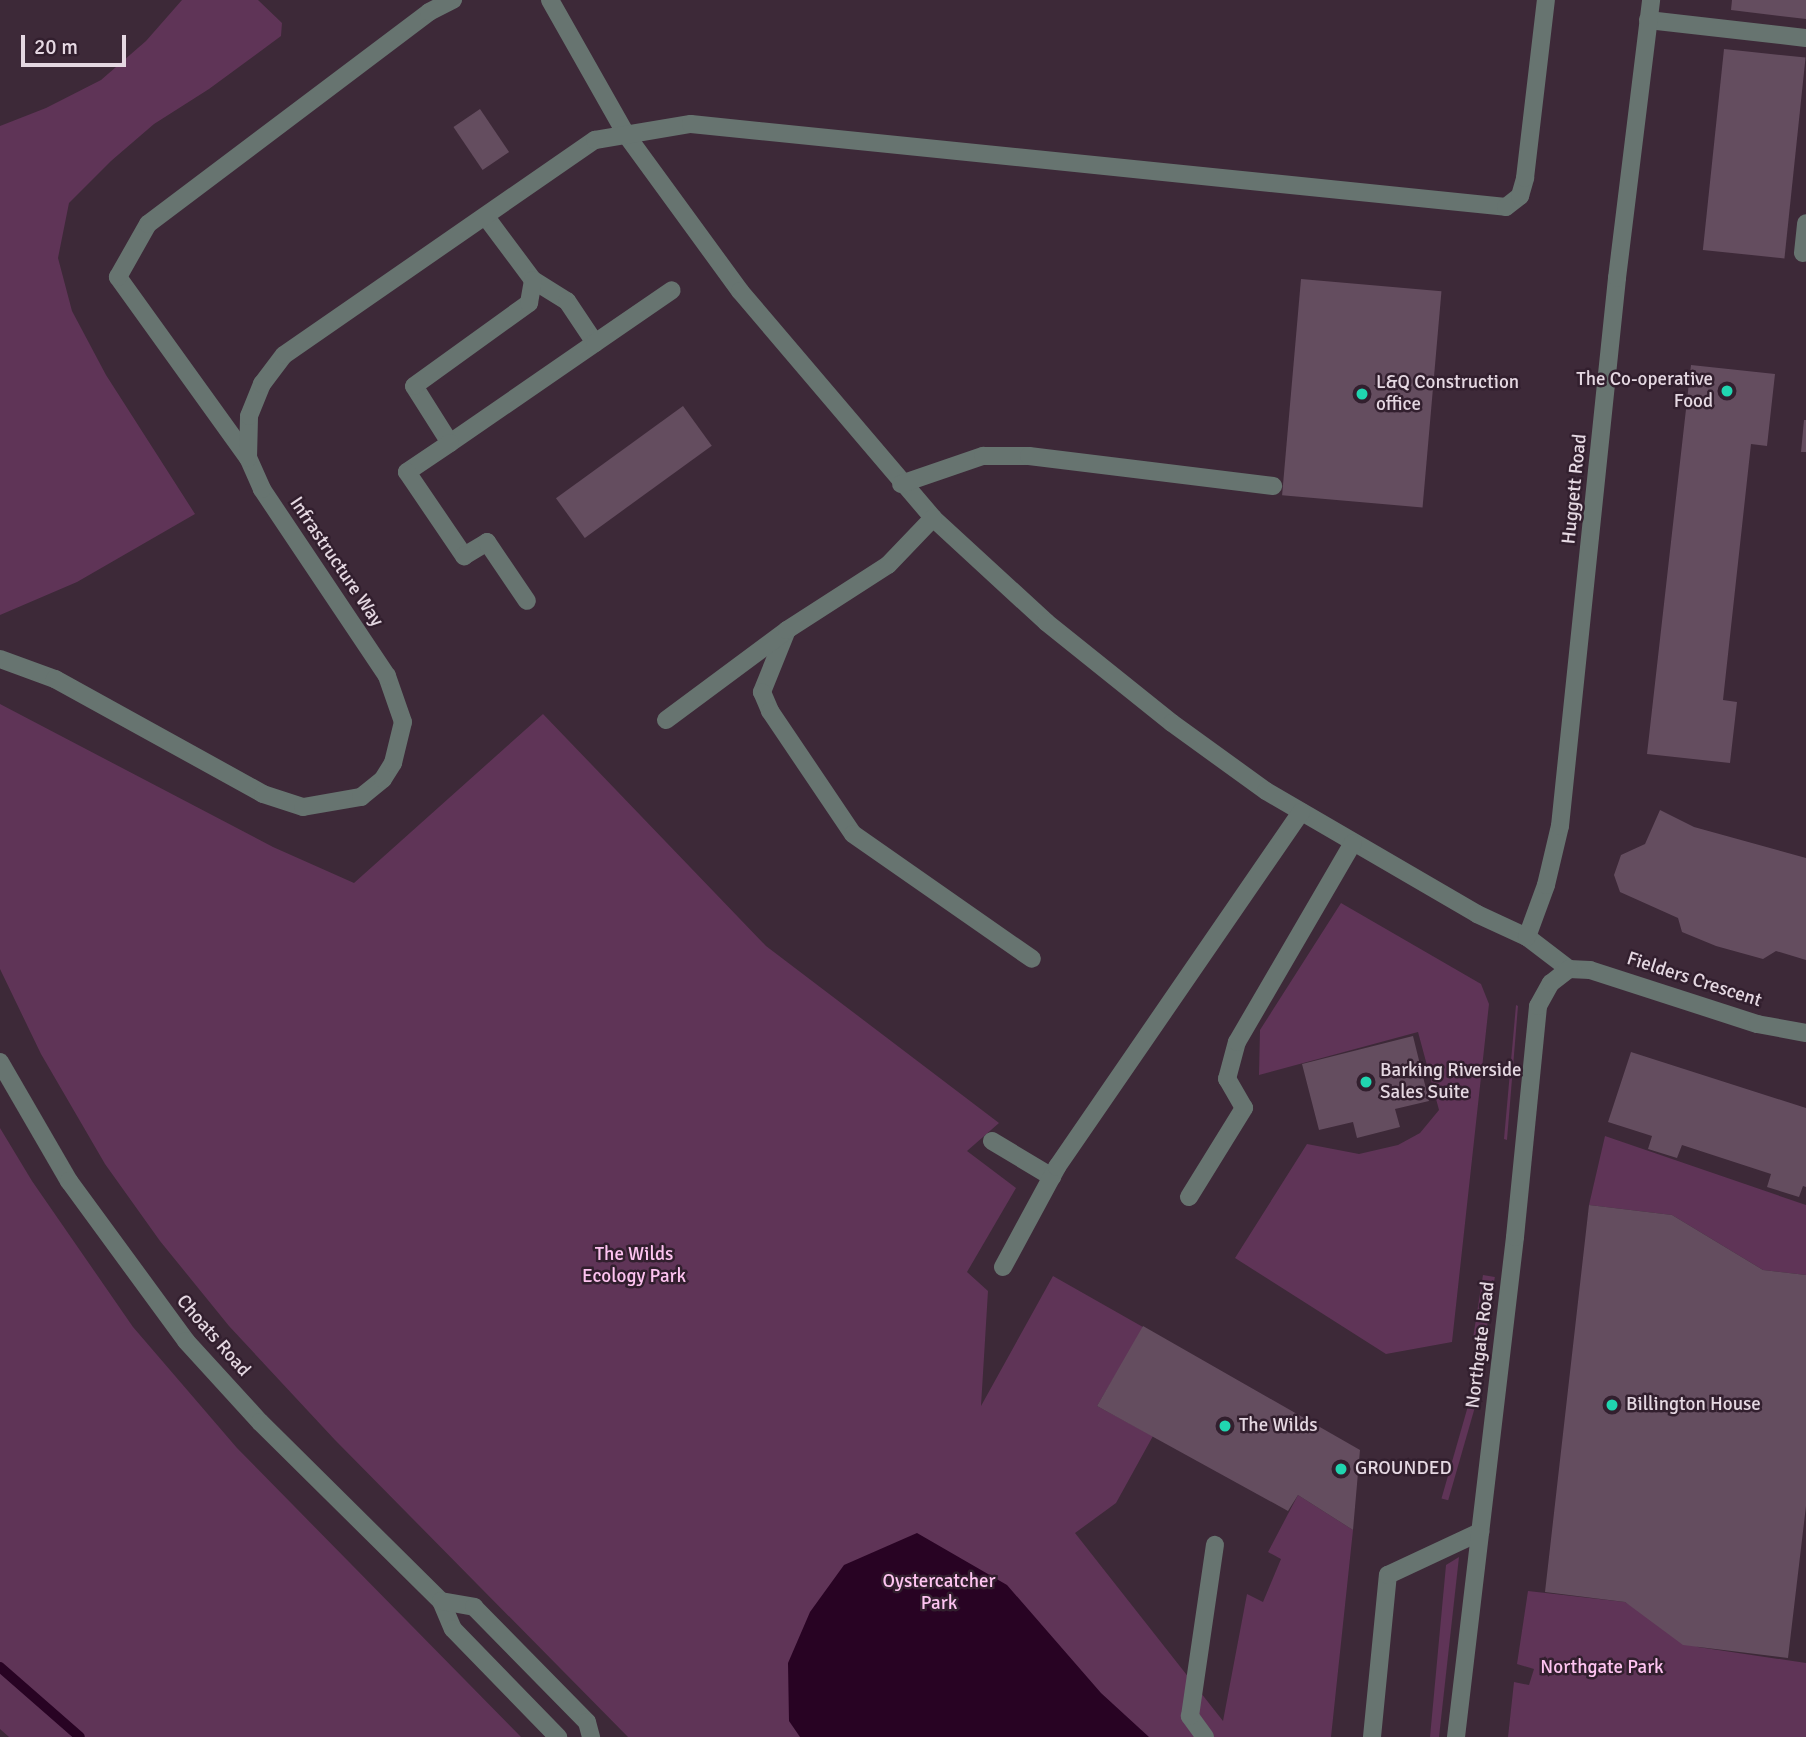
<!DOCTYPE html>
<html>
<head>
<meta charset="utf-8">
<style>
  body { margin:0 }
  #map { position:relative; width:1806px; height:1737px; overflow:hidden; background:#3d2938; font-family:Signika,sans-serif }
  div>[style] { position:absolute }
  .green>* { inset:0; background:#5f3457; transform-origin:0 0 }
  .water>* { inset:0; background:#280323 }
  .stream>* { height:10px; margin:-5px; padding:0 5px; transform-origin:5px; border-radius:5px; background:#280323 }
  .building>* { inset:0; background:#644d5f; transform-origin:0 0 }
  .minor>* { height:18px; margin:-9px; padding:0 9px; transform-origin:9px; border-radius:9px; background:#677470 }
  .dots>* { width:19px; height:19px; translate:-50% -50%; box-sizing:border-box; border:4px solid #321f2e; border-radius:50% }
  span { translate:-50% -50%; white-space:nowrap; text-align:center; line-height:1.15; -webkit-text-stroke:5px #321f2e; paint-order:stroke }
  .poi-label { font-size:19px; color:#e5d8e2 }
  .right { translate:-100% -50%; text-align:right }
  .left { translate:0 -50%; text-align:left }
  .street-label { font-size:19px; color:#e5d8e2 }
  .park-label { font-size:19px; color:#fec4f1 }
  .scale { position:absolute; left:21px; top:35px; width:105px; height:32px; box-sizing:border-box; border:4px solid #e5d8e2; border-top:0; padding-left:9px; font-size:21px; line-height:24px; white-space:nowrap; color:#e5d8e2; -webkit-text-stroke:5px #321f2e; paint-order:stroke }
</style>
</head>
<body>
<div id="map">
  <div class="green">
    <div style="clip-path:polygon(182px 0,258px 0,282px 23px,281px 36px,209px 89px,154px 124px,111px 161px,69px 203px,58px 258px,72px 311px,106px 375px,195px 514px,77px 582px,0 615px,0 126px,46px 108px,101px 80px,146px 41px)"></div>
    <div style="clip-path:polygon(0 704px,273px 847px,354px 883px,543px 714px,766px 946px,999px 1123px,967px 1151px,1016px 1188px,967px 1272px,988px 1291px,981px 1406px,1053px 1276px,1194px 1356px,1122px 1364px,1097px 1406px,1153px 1436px,1116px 1503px,1075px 1533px,1223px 1721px,1247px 1594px,1263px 1602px,1281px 1559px,1268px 1552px,1298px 1495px,1353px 1530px,1331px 1737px,628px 1737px,335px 1440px,229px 1326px,160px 1241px,105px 1164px,41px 1054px,0 969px)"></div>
    <div style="clip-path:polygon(1341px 903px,1481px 984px,1489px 1004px,1452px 1342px,1386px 1354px,1235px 1258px,1307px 1144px,1359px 1154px,1398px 1145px,1420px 1133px,1439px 1110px,1418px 1032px,1259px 1075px,1260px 1030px)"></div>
    <div style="clip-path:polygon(1516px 1005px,1518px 1006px,1507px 1140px,1504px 1139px)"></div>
    <div style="clip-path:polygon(0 1128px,32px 1181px,133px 1327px,237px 1448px,521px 1737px,9px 1737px,0 1729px)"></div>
    <div style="clip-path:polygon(1605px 1136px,1806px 1205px,1806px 1275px,1763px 1270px,1672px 1215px,1589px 1205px)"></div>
    <div style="left:1483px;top:1275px;width:12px;height:65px;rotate:9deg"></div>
    <div style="left:1474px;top:1385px;width:7px;height:118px;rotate:16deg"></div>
    <div style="clip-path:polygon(1459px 1557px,1439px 1737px,1430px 1737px,1446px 1565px)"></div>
    <div style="clip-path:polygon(1528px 1591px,1625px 1602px,1698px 1647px,1806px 1663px,1806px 1737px,1508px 1737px,1514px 1682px,1529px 1685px,1534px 1669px,1517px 1664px)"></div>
  </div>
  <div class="water">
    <div style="clip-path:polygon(917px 1533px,1007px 1585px,1101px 1693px,1149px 1737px,800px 1737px,789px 1721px,788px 1663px,810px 1612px,844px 1565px)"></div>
  </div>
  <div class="stream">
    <div style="left:0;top:1667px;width:106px;rotate:41.2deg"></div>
  </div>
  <div class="building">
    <div style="clip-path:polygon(1732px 0,1806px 0,1806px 19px,1731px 10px)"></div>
    <div style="left:1724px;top:49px;width:82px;height:202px;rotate:6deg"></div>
    <div style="left:480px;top:109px;width:52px;height:32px;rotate:56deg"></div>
    <div style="left:1301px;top:279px;width:141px;height:217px;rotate:5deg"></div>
    <div style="clip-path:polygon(1691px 365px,1775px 374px,1767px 446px,1751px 444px,1723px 700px,1737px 702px,1730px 763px,1647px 754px)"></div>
    <div style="left:683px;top:406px;width:49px;height:157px;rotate:54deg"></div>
    <div style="clip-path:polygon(1804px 420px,1806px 420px,1806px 452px,1801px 452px)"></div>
    <div style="clip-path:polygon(1660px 810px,1694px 827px,1806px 858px,1806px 960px,1776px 951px,1763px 959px,1716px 946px,1682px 932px,1678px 918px,1620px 892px,1614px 875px,1621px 855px,1645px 844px)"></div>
    <div style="clip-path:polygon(1413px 1036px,1429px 1101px,1395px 1109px,1400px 1127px,1357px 1138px,1353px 1122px,1319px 1130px,1302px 1064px)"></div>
    <div style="clip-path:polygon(1631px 1052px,1806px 1108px,1806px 1187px,1803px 1186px,1799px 1197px,1767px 1187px,1771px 1174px,1682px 1145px,1677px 1158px,1648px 1149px,1652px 1136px,1608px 1122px)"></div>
    <div style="clip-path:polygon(1589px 1205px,1672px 1215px,1763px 1270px,1806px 1275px,1806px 1506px,1788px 1658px,1683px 1645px,1625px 1602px,1545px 1592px)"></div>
    <div style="clip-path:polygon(1143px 1326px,1360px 1450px,1353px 1530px,1298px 1495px,1288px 1511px,1097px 1406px)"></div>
  </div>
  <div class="minor">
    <div style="left:550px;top:0;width:156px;rotate:60.5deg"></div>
    <div style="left:627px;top:136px;width:192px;rotate:53.9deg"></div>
    <div style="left:740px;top:291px;width:298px;rotate:49.6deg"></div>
    <div style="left:933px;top:518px;width:154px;rotate:42.6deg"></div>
    <div style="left:1046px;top:622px;width:161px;rotate:38.7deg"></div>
    <div style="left:1172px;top:723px;width:116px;rotate:35.9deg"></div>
    <div style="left:1266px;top:791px;width:244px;rotate:30.2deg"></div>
    <div style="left:1477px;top:914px;width:55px;rotate:24.7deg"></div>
    <div style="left:1527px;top:937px;width:53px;rotate:37.3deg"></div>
    <div style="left:1648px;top:20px;width:159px;rotate:6.5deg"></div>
    <div style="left:486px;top:217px;width:79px;rotate:53.3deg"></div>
    <div style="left:533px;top:280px;width:40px;rotate:32deg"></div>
    <div style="left:567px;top:301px;width:50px;rotate:56.3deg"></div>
    <div style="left:595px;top:343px;width:176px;rotate:145.4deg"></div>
    <div style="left:450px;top:443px;width:67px;rotate:-122.3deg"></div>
    <div style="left:414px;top:386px;width:142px;rotate:-35.8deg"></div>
    <div style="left:529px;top:303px;width:23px;rotate:-80deg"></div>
    <div style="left:1803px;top:253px;width:30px;rotate:-84deg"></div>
    <div style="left:595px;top:343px;width:93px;rotate:-34.5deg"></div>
    <div style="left:450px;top:443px;width:52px;rotate:146deg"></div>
    <div style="left:407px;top:472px;width:102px;rotate:55.8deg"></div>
    <div style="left:464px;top:556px;width:27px;rotate:-31deg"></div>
    <div style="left:487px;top:542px;width:71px;rotate:55.9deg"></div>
    <div style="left:248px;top:458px;width:223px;rotate:-125.7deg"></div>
    <div style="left:118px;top:277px;width:61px;rotate:-60.5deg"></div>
    <div style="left:148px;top:224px;width:352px;rotate:-37deg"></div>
    <div style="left:429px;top:12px;width:27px;rotate:-27deg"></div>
    <div style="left:901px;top:484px;width:87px;rotate:-18.9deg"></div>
    <div style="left:983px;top:456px;width:46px"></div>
    <div style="left:1029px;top:456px;width:246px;rotate:7deg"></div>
    <div style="left:787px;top:630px;width:67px;rotate:112deg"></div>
    <div style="left:762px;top:692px;width:21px;rotate:67deg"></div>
    <div style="left:770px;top:711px;width:148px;rotate:56deg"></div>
    <div style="left:853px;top:834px;width:218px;rotate:34.9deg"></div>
    <div style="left:0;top:659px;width:59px;rotate:20deg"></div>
    <div style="left:55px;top:679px;width:238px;rotate:28.9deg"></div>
    <div style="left:263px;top:794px;width:42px;rotate:18deg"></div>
    <div style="left:303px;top:807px;width:59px;rotate:-9.8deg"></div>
    <div style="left:361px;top:797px;width:28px;rotate:-39deg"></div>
    <div style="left:383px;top:779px;width:19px;rotate:-58deg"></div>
    <div style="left:393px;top:763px;width:42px;rotate:-76.3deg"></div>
    <div style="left:403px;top:722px;width:49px;rotate:-109.2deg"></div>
    <div style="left:387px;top:676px;width:225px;rotate:-123.8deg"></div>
    <div style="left:262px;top:489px;width:34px;rotate:-114deg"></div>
    <div style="left:248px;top:458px;width:42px;rotate:-88.6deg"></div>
    <div style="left:249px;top:416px;width:35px;rotate:-68deg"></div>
    <div style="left:262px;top:384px;width:36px;rotate:-53deg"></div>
    <div style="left:284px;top:355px;width:378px;rotate:-34.7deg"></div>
    <div style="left:595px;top:140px;width:97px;rotate:-9.5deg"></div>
    <div style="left:691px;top:124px;width:819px;rotate:5.81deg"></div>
    <div style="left:1506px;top:207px;width:18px;rotate:-38deg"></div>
    <div style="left:1520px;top:196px;width:19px;rotate:-74deg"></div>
    <div style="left:1525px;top:178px;width:179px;rotate:-83.3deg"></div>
    <div style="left:666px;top:720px;width:151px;rotate:-36.6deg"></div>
    <div style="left:787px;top:630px;width:120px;rotate:-32.8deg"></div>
    <div style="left:888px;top:565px;width:65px;rotate:-46.2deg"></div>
    <div style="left:1527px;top:937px;width:55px;rotate:-69.9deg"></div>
    <div style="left:1546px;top:885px;width:61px;rotate:-76.7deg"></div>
    <div style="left:1560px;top:826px;width:551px;rotate:-84.06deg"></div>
    <div style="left:1617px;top:278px;width:280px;rotate:-83deg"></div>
    <div style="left:1569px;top:969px;width:21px;rotate:3deg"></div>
    <div style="left:1590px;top:970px;width:176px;rotate:17.9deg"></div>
    <div style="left:1757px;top:1024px;width:50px;rotate:10.4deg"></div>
    <div style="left:0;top:1062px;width:138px;rotate:59.9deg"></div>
    <div style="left:69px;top:1181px;width:198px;rotate:53.8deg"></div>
    <div style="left:186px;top:1341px;width:110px;rotate:47.6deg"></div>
    <div style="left:260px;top:1422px;width:255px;rotate:44.7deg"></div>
    <div style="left:441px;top:1601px;width:30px;rotate:67deg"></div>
    <div style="left:453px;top:1629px;width:151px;rotate:45.8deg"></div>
    <div style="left:992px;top:1141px;width:70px;rotate:31deg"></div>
    <div style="left:1189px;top:1197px;width:105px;rotate:-58.3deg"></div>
    <div style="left:1244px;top:1108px;width:34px;rotate:-120deg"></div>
    <div style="left:1227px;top:1079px;width:38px;rotate:-75deg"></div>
    <div style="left:1237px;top:1042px;width:230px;rotate:-59.8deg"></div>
    <div style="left:1003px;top:1267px;width:114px;rotate:-61.6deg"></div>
    <div style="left:1057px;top:1167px;width:431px;rotate:-55.5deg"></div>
    <div style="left:441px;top:1601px;width:34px;rotate:10deg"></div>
    <div style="left:474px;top:1607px;width:161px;rotate:45.5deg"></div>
    <div style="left:587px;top:1722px;width:16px;rotate:75deg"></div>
    <div style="left:1205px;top:1737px;width:26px;rotate:-126deg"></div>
    <div style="left:1190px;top:1716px;width:173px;rotate:-81.7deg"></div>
    <div style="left:1372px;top:1737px;width:163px;rotate:-84.4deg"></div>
    <div style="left:1388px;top:1575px;width:102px;rotate:-25.1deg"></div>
    <div style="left:1456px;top:1737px;width:503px;rotate:-83.27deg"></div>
    <div style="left:1515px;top:1237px;width:232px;rotate:-84.3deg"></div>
    <div style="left:1538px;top:1006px;width:26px;rotate:-61deg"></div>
    <div style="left:1551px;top:983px;width:23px;rotate:-38deg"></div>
  </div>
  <div class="dots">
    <div style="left:1727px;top:391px;background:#20d5b0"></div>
    <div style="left:1362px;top:394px;background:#20d5b0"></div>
    <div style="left:1366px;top:1082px;background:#20d5b0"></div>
    <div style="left:1612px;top:1405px;background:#20d5b0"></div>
    <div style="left:1225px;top:1426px;background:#20d5b0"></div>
    <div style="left:1341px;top:1469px;background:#20d5b0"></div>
  </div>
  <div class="poi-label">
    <span class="right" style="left:1713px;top:391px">The Co-operative<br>Food</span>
    <span class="left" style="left:1376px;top:394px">L&amp;Q Construction<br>office</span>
    <span class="left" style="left:1380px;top:1082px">Barking Riverside<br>Sales Suite</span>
    <span class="left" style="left:1626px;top:1405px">Billington House</span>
    <span class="left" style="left:1239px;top:1426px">The Wilds</span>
    <span class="left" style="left:1355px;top:1469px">GROUNDED</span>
  </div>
  <div class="street-label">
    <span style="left:1575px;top:489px;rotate:-84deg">Huggett Road</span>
    <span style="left:336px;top:562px;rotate:56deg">Infrastructure Way</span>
    <span style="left:1694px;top:980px;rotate:18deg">Fielders Crescent</span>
    <span style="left:213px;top:1336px;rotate:49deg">Choats Road</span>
    <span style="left:1481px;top:1345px;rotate:-83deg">Northgate Road</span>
  </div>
  <div class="park-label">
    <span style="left:634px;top:1266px">The Wilds<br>Ecology Park</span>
    <span style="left:939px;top:1593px">Oystercatcher<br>Park</span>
    <span style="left:1602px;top:1668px">Northgate Park</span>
  </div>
  <div class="scale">20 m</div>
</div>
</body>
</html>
